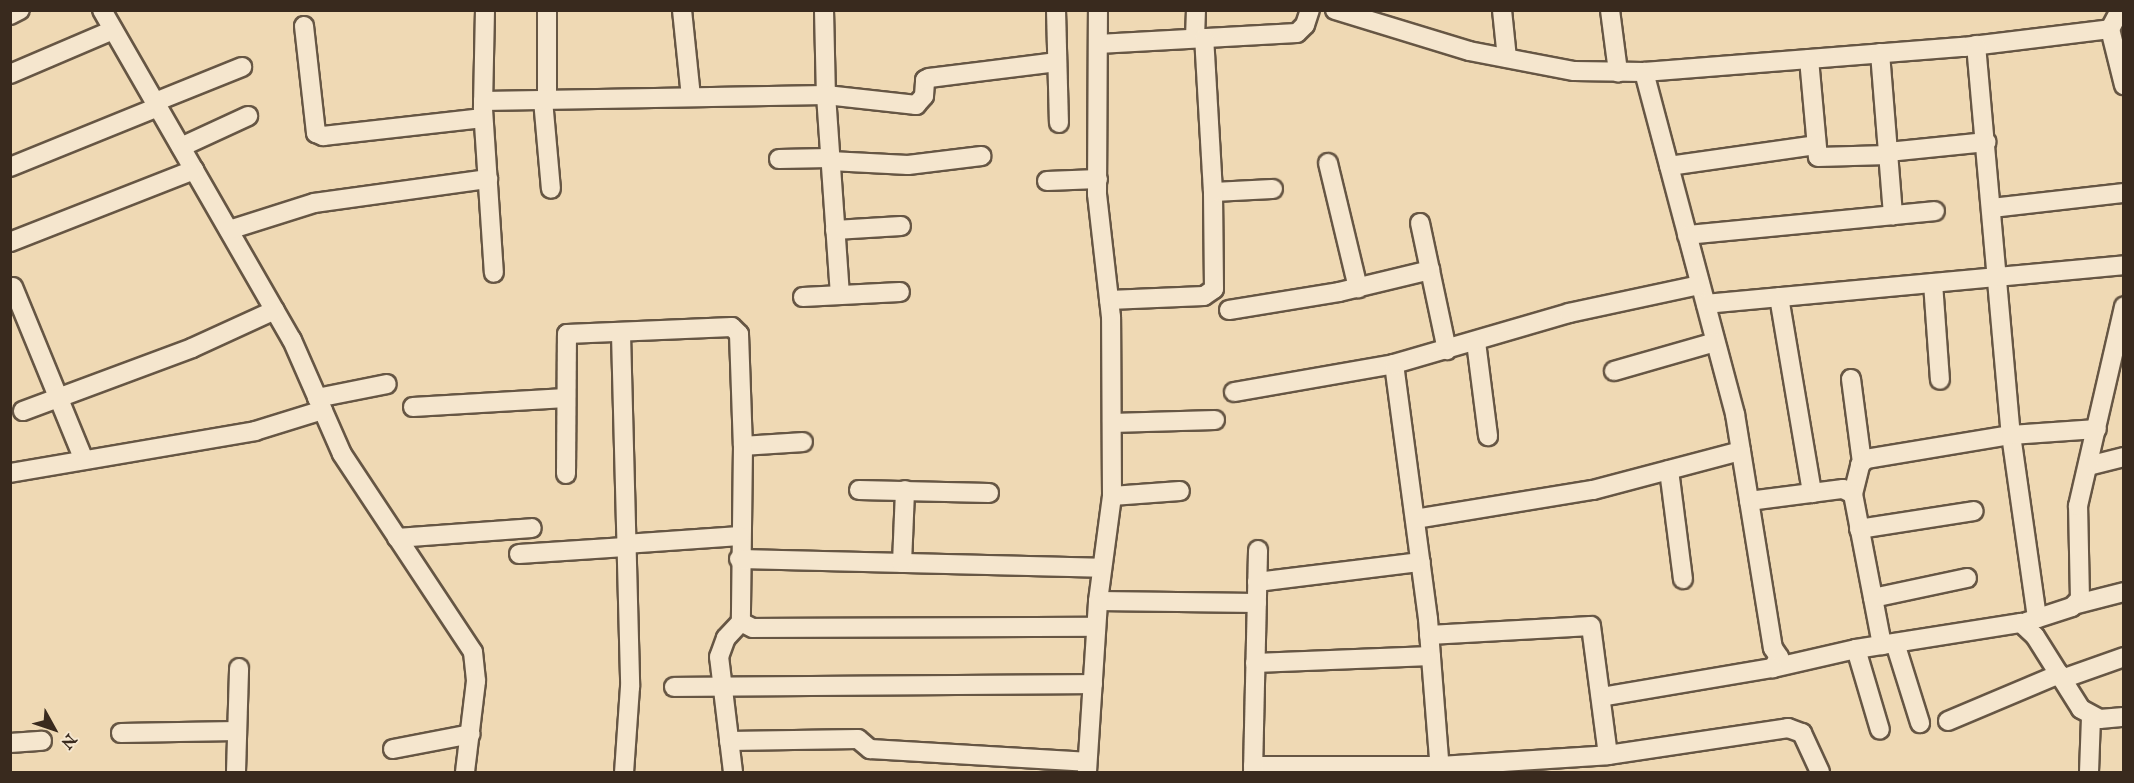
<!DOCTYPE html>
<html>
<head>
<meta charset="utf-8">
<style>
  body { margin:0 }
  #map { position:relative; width:2134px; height:783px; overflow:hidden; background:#efd9b4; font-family:"IM FELL English",serif }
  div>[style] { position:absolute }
  .roads { filter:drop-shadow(2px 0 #665644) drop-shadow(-2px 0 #665644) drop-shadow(0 2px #665644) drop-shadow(0 -2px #665644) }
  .minor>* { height:18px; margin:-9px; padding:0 9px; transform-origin:9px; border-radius:9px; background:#f5e6ce }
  span { translate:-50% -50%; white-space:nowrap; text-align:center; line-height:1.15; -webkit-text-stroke:4.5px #f5e6ce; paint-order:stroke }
  .frame { position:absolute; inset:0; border:12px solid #392a1e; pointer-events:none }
  .north { position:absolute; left:24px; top:699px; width:60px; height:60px; -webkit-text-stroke:4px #f5e6ce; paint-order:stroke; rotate:130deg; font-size:16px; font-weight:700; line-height:24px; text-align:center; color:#392a1e }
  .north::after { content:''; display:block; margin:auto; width:21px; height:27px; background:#392a1e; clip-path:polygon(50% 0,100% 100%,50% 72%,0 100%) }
</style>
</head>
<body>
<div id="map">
  <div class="roads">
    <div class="minor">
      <div style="left:102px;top:10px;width:381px;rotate:60.1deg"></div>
      <div style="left:292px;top:340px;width:124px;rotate:66.3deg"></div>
      <div style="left:342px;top:454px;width:237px;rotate:56.5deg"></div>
      <div style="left:473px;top:652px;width:29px;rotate:84deg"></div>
      <div style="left:476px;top:681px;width:92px;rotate:96.9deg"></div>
      <div style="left:485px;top:10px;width:99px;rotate:91.2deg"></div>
      <div style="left:483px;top:109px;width:164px;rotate:86.2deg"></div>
      <div style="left:682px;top:10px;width:87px;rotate:84.1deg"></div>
      <div style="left:824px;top:10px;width:85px;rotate:88.7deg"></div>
      <div style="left:826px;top:95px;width:200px;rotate:86deg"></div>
      <div style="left:1056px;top:10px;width:113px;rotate:88.5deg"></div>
      <div style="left:1335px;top:10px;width:140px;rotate:17deg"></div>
      <div style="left:1469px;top:51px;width:107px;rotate:10.8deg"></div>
      <div style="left:1574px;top:71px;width:70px;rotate:0.8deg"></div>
      <div style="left:1644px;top:72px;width:321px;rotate:-4.5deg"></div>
      <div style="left:1964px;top:47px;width:147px;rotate:-7deg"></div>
      <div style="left:2110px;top:29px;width:58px;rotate:76deg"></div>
      <div style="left:1502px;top:10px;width:48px;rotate:84.1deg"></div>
      <div style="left:1610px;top:10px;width:63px;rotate:82.6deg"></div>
      <div style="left:10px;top:15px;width:11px;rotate:-27deg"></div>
      <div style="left:304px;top:26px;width:108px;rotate:83.6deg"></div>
      <div style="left:316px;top:133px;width:8px;rotate:23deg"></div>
      <div style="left:323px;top:136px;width:161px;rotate:-6.4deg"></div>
      <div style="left:2110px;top:29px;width:21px;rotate:-62deg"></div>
      <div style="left:1195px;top:38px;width:28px;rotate:-88deg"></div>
      <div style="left:1098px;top:44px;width:199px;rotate:-3.2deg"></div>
      <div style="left:1297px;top:33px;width:11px;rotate:-45deg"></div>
      <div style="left:1305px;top:25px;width:16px;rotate:-72deg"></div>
      <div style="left:1976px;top:45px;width:392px;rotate:84.9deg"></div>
      <div style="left:2011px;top:435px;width:185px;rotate:81.9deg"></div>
      <div style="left:1880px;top:53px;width:163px;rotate:85.4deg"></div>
      <div style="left:1809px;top:59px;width:98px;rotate:84.8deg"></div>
      <div style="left:1818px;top:157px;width:70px;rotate:-1.6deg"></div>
      <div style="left:1644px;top:72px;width:354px;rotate:75.1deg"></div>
      <div style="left:1735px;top:414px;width:237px;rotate:80.8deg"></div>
      <div style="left:1773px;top:648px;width:11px;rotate:56deg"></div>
      <div style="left:1779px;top:657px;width:13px;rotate:119deg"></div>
      <div style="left:1773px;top:668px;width:85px;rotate:-12.9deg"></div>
      <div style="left:1856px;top:649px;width:167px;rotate:-9deg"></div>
      <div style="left:2021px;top:623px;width:19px;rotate:43deg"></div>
      <div style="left:2035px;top:636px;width:86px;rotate:57.8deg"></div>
      <div style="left:2081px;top:709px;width:21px;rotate:28deg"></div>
      <div style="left:2100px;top:719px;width:24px;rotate:-5deg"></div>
      <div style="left:10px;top:74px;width:112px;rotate:-23.1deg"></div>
      <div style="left:543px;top:100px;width:89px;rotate:84.9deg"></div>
      <div style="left:547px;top:100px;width:90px;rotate:-90deg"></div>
      <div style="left:483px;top:101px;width:343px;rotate:-1deg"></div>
      <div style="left:826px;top:95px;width:91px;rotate:6.3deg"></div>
      <div style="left:916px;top:105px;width:12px;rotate:-48deg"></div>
      <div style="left:924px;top:96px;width:16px;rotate:-86deg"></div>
      <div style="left:925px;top:80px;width:4px;rotate:-27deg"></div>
      <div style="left:929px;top:78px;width:129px;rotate:-7.1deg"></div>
      <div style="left:155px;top:102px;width:94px;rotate:-21.9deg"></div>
      <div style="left:181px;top:147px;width:74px;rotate:-24.8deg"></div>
      <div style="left:1888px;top:152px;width:99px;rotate:-5.8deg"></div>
      <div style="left:779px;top:159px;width:51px;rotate:-1.1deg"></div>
      <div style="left:830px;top:161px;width:78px;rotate:2.9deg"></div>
      <div style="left:908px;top:165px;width:74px;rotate:-7deg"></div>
      <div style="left:1328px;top:163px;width:129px;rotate:76.5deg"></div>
      <div style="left:1669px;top:166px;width:148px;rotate:-8.1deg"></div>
      <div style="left:10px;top:167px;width:160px;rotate:-22.1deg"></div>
      <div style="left:1047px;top:181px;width:51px;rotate:-2.2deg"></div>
      <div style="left:1213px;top:192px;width:60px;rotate:-2.9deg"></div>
      <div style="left:1992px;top:208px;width:133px;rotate:-6.5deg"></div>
      <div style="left:1420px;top:223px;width:130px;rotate:78deg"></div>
      <div style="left:229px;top:230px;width:89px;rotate:-17.6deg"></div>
      <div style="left:314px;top:203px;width:176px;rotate:-7.9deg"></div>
      <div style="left:835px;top:230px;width:66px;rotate:-3.5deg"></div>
      <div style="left:1687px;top:235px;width:249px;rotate:-5.5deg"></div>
      <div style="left:10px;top:242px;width:198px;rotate:-21.4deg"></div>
      <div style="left:1933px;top:283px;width:97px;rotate:85.9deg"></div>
      <div style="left:13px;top:287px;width:187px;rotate:67.7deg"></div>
      <div style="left:803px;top:297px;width:97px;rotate:-3deg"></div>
      <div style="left:1779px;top:297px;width:199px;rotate:80.4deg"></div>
      <div style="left:1109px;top:300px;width:95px;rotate:-2.4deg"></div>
      <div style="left:1204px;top:296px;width:12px;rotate:-35deg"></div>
      <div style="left:1214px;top:289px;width:97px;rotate:-90.6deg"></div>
      <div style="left:1213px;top:192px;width:154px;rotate:-93.3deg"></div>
      <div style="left:1706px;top:304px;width:420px;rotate:-5.3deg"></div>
      <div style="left:1229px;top:310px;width:111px;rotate:-9.3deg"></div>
      <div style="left:1339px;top:292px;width:94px;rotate:-13.6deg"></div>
      <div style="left:621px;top:334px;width:353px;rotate:88.5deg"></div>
      <div style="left:630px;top:687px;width:85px;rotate:94deg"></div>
      <div style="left:1476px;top:342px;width:95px;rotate:82.7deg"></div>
      <div style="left:1394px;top:364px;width:257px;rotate:82.4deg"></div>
      <div style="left:1428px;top:619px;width:153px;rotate:85.5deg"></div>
      <div style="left:1614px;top:371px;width:105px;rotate:-16deg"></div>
      <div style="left:1851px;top:379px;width:84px;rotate:82.5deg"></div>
      <div style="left:1234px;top:392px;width:162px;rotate:-9.9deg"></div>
      <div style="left:1394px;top:364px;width:182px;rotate:-16.2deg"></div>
      <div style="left:1569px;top:313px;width:134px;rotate:-12.1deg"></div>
      <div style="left:317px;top:398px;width:71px;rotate:-11.3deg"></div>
      <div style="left:413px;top:407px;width:153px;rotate:-3.4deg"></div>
      <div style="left:23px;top:411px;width:180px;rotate:-20.4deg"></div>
      <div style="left:192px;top:348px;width:91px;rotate:-24.6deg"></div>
      <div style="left:1112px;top:423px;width:103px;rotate:-1.7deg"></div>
      <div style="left:743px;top:446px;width:60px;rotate:-3.8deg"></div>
      <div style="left:2088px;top:466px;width:37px;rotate:-14deg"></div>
      <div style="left:1669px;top:470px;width:110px;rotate:82.7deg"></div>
      <div style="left:10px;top:473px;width:249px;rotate:-9.7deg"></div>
      <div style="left:255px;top:431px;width:71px;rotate:-17.2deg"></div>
      <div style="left:566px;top:474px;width:140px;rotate:-89.6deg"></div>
      <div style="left:567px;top:334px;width:165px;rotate:-2.4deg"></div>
      <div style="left:732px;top:327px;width:10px;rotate:45deg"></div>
      <div style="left:739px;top:334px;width:112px;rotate:88deg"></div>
      <div style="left:743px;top:446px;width:176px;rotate:90.7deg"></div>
      <div style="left:741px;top:622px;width:13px;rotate:27deg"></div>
      <div style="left:753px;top:628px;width:343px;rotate:-0.2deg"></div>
      <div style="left:859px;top:490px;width:130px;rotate:1.3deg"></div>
      <div style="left:1853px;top:494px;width:30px;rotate:-76deg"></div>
      <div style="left:1860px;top:465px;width:8px;rotate:-45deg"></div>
      <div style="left:1866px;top:459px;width:147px;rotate:-9.4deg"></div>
      <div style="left:2011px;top:435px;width:86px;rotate:-4deg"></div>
      <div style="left:1112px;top:496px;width:68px;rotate:-4.2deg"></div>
      <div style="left:1749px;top:501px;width:95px;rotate:-7.3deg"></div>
      <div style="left:1843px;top:489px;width:11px;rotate:27deg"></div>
      <div style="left:1853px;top:494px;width:154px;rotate:79.1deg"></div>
      <div style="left:1415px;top:519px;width:180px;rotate:-9.3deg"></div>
      <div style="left:1593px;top:490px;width:153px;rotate:-14.8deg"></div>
      <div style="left:1859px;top:529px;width:116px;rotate:-8.9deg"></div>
      <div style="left:397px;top:538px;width:135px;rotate:-4.2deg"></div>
      <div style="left:625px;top:544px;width:115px;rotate:-4deg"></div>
      <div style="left:519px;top:554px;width:106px;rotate:-3.8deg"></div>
      <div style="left:739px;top:559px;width:363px;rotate:1.4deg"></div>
      <div style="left:902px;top:563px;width:73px;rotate:-87.6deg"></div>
      <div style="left:1257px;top:582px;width:165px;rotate:-7deg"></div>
      <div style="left:1873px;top:598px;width:96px;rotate:-12deg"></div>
      <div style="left:1098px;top:601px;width:159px;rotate:0.7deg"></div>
      <div style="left:2077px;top:604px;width:49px;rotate:-14.3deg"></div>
      <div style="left:2026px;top:622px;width:48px;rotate:-18.1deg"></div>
      <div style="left:2072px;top:607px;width:11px;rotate:-45deg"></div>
      <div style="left:2080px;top:599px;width:93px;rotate:-91.2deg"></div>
      <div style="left:2078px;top:506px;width:205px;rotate:-77deg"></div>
      <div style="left:1429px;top:635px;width:162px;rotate:-3.2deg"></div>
      <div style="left:1591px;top:626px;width:130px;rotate:82.5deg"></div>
      <div style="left:1895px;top:643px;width:84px;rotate:72.6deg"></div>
      <div style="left:1856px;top:649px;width:84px;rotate:73.5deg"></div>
      <div style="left:1255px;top:663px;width:176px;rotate:-2.3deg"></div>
      <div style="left:2062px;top:679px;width:66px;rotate:-19.5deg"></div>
      <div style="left:674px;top:687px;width:419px;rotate:-0.4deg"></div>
      <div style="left:1601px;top:697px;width:174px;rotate:-9.6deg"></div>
      <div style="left:1948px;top:721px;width:121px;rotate:-22.9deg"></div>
      <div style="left:121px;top:733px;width:116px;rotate:-1deg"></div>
      <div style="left:729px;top:741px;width:129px;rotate:-0.9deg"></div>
      <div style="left:858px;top:739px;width:16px;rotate:40deg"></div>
      <div style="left:870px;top:749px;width:216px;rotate:3.4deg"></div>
      <div style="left:10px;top:743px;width:32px;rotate:-4deg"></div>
      <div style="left:393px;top:749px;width:79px;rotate:-10.9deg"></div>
      <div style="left:1253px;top:766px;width:187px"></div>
      <div style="left:1440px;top:766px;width:168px;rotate:-3.7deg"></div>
      <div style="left:1608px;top:755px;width:182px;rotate:-8.5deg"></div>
      <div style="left:1788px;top:728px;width:15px;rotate:20deg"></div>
      <div style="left:1802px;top:733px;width:43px;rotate:65.2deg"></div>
      <div style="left:236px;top:772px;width:104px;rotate:-88.3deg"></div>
      <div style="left:733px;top:772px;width:116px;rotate:-96.9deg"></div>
      <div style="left:719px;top:657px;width:20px;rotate:-70deg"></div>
      <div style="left:726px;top:638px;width:22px;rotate:-47deg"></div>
      <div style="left:1087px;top:772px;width:171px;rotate:-86.3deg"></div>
      <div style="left:1098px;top:601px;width:106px;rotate:-82.4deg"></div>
      <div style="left:1112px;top:496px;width:179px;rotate:-90.3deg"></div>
      <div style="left:1111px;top:317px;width:124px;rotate:-96.5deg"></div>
      <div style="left:1097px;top:194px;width:184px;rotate:-89.7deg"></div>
      <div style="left:1253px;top:772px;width:222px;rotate:-88.7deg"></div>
      <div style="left:2089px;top:772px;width:55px;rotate:-87.9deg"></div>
    </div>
  </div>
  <div class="frame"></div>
  <div class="north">N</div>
</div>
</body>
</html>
